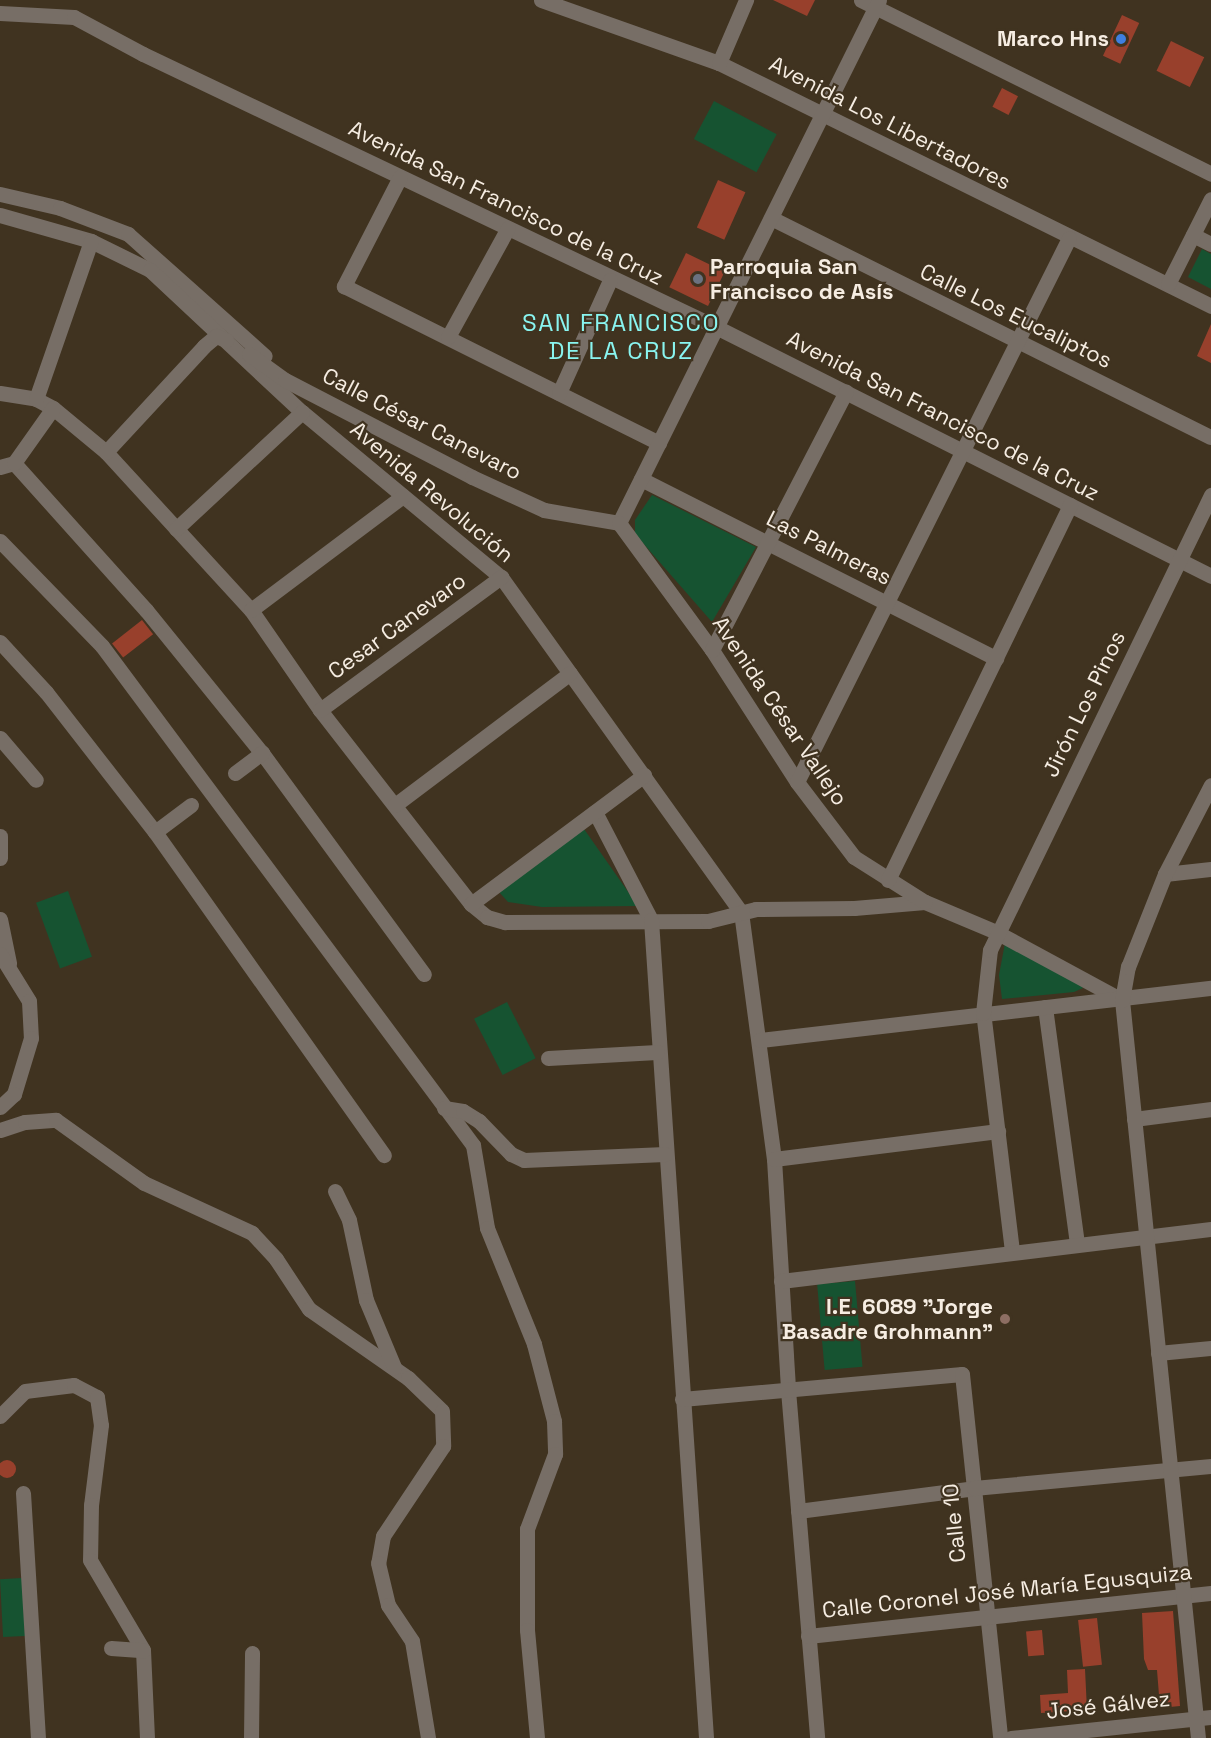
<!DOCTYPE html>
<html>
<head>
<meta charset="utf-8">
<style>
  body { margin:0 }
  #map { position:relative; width:1211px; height:1738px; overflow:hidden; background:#403320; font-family:"Space Grotesk",sans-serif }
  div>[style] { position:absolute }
  .green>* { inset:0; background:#165331; transform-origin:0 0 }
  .building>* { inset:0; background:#98402c; transform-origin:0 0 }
  .round { border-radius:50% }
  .minor>* { height:15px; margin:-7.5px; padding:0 7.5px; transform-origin:7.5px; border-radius:7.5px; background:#776e66 }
  .dots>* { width:16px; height:16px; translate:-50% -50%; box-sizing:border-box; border:3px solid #403320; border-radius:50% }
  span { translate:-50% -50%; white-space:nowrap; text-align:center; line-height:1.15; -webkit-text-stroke:4.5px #403320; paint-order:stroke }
  .poi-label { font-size:22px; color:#f6ede2; font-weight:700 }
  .right { translate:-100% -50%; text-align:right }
  .left { translate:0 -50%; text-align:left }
  .street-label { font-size:22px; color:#f6ede2 }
  .neighbourhood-label { font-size:24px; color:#89f5f0; letter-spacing:1.5px }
</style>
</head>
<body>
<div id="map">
  <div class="green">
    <div style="left:714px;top:101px;width:71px;height:43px;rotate:28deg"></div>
    <div style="clip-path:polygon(1202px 249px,1211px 254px,1211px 289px,1188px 277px)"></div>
    <div style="clip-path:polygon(652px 495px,756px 547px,712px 622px,635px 534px,635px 520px)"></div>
    <div style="clip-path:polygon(584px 829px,638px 906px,542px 907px,508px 902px,499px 892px,507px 879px)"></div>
    <div style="left:68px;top:891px;width:70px;height:34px;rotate:70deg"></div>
    <div style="clip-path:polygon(1005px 943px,1080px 983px,1083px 988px,1074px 992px,1002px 999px,999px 975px)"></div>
    <div style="left:507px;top:1002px;width:63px;height:37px;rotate:63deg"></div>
    <div style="left:855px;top:1281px;width:86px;height:38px;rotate:85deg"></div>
    <div style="left:22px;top:1578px;width:58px;height:22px;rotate:87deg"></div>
  </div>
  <div class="building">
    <div style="clip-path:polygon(773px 0,815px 0,807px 16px)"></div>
    <div style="left:1122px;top:15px;width:19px;height:45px;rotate:25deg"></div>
    <div style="left:1171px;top:41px;width:37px;height:33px;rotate:26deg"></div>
    <div style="left:1002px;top:88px;width:18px;height:21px;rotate:27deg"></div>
    <div style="left:718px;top:180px;width:30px;height:52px;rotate:24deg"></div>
    <div style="left:686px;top:253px;width:43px;height:38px;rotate:26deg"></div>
    <div style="clip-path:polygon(1211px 324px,1211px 363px,1197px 356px)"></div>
    <div style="left:142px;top:620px;width:18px;height:38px;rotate:52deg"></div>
    <div class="round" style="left:-2px;top:1460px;width:18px;height:18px"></div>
    <div style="clip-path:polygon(1173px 1611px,1180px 1706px,1160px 1708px,1157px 1670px,1148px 1670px,1144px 1659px,1142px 1613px)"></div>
    <div style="left:1097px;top:1618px;width:47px;height:19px;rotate:84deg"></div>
    <div style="left:1042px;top:1630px;width:25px;height:16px;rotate:85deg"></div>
    <div style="clip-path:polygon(1085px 1669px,1087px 1710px,1041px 1713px,1040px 1695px,1068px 1693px,1067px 1670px)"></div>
  </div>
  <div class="minor">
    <div style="left:541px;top:0;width:189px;rotate:19.5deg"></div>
    <div style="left:719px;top:63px;width:549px;rotate:26.28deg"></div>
    <div style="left:861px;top:0;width:391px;rotate:26.4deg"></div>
    <div style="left:0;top:13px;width:74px;rotate:3.1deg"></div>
    <div style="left:74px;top:17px;width:78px;rotate:28.2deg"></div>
    <div style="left:143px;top:54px;width:635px;rotate:25.47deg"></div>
    <div style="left:716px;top:327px;width:554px;rotate:26.7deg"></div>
    <div style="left:719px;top:63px;width:69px;rotate:-66.8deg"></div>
    <div style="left:400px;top:177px;width:123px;rotate:117.2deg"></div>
    <div style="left:344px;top:286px;width:352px;rotate:26.5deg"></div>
    <div style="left:0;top:194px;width:62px;rotate:13.1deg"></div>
    <div style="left:60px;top:208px;width:73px;rotate:20.9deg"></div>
    <div style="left:128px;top:234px;width:183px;rotate:41.7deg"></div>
    <div style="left:0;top:215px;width:95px;rotate:15.9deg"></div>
    <div style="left:91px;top:241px;width:66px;rotate:26.2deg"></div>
    <div style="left:150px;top:270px;width:208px;rotate:43.1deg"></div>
    <div style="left:302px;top:412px;width:259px;rotate:39.7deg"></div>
    <div style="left:501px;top:577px;width:412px;rotate:54.4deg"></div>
    <div style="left:741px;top:912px;width:249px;rotate:82.4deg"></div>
    <div style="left:774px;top:1159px;width:231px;rotate:86.5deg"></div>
    <div style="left:788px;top:1390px;width:349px;rotate:85.2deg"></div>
    <div style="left:771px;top:218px;width:491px;rotate:26.5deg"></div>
    <div style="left:1193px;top:235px;width:20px;rotate:27deg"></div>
    <div style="left:1168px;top:284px;width:95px;rotate:-63.2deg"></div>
    <div style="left:448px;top:337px;width:124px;rotate:-61.2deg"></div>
    <div style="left:249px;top:354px;width:44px;rotate:35.8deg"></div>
    <div style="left:285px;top:380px;width:211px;rotate:27.4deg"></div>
    <div style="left:472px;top:477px;width:79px;rotate:24.6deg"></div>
    <div style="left:544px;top:510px;width:76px;rotate:9.8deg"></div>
    <div style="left:0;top:393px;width:36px;rotate:9deg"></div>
    <div style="left:36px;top:399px;width:19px;rotate:28deg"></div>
    <div style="left:53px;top:408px;width:69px;rotate:39.7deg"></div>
    <div style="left:106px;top:452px;width:214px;rotate:47.5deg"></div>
    <div style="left:251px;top:610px;width:121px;rotate:55.4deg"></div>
    <div style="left:320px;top:710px;width:246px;rotate:52.1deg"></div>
    <div style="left:471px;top:904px;width:21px;rotate:39deg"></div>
    <div style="left:487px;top:917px;width:19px;rotate:16deg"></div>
    <div style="left:505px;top:922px;width:203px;rotate:-0.3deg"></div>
    <div style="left:708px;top:921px;width:49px;rotate:-14deg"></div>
    <div style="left:756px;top:909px;width:98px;rotate:-0.6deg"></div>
    <div style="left:854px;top:908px;width:71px;rotate:-4.8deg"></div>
    <div style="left:925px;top:902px;width:77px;rotate:22.9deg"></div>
    <div style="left:996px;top:932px;width:143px;rotate:28.4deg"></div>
    <div style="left:559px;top:393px;width:124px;rotate:-65.7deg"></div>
    <div style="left:36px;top:399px;width:167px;rotate:-70.8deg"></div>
    <div style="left:106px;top:452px;width:144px;rotate:-47.2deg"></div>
    <div style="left:204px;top:346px;width:16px;rotate:-40deg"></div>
    <div style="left:216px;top:336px;width:11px;rotate:22deg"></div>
    <div style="left:14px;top:463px;width:198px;rotate:48.1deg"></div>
    <div style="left:146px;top:610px;width:184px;rotate:51deg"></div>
    <div style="left:262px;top:753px;width:274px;rotate:53.8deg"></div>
    <div style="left:0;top:467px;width:15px;rotate:-16deg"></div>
    <div style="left:14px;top:463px;width:67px;rotate:-54.7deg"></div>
    <div style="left:641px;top:479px;width:398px;rotate:26.8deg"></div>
    <div style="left:619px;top:523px;width:584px;rotate:-63.57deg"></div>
    <div style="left:619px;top:523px;width:157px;rotate:53.8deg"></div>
    <div style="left:712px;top:650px;width:157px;rotate:57.2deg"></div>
    <div style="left:797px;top:782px;width:94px;rotate:52.8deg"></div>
    <div style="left:854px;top:857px;width:84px;rotate:32.4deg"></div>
    <div style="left:176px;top:529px;width:172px;rotate:-42.9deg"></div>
    <div style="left:0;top:541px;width:146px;rotate:45.8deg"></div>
    <div style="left:102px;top:646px;width:622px;rotate:53.37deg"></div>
    <div style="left:473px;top:1145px;width:84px;rotate:80.4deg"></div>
    <div style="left:487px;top:1228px;width:125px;rotate:67.9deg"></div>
    <div style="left:534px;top:1344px;width:80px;rotate:75.4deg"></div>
    <div style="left:554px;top:1421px;width:33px;rotate:88deg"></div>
    <div style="left:555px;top:1454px;width:80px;rotate:110.5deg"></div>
    <div style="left:527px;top:1529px;width:101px;rotate:90deg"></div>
    <div style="left:527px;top:1630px;width:108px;rotate:84.7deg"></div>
    <div style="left:251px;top:610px;width:190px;rotate:-36.9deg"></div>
    <div style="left:0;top:642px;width:68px;rotate:47.4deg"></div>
    <div style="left:46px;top:692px;width:177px;rotate:52.1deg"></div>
    <div style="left:155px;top:832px;width:396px;rotate:54.7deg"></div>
    <div style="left:712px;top:650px;width:291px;rotate:-62.6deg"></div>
    <div style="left:320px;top:710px;width:225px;rotate:-36.3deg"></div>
    <div style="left:0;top:738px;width:55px;rotate:49.4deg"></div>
    <div style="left:235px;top:773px;width:34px;rotate:-37deg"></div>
    <div style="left:797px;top:782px;width:608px;rotate:-63.43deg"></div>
    <div style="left:395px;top:805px;width:219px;rotate:-37deg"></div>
    <div style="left:595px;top:812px;width:122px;rotate:62.6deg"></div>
    <div style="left:651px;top:920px;width:820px;rotate:86.15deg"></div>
    <div style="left:155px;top:832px;width:45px;rotate:-36.9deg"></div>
    <div style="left:0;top:836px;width:22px;rotate:90deg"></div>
    <div style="left:1165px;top:874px;width:46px;rotate:-6.2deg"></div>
    <div style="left:888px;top:880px;width:417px;rotate:-64.1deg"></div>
    <div style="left:471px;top:904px;width:216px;rotate:-36.7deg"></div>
    <div style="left:0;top:919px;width:45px;rotate:78.4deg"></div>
    <div style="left:0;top:954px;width:55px;rotate:58.3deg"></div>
    <div style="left:29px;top:1001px;width:37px;rotate:87deg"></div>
    <div style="left:31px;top:1038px;width:59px;rotate:106.9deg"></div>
    <div style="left:14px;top:1094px;width:19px;rotate:137deg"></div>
    <div style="left:1045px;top:1007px;width:239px;rotate:82.3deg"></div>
    <div style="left:760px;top:1040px;width:454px;rotate:-6.6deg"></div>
    <div style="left:548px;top:1058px;width:109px;rotate:-3.2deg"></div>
    <div style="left:444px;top:1108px;width:19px;rotate:9deg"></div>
    <div style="left:463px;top:1111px;width:19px;rotate:32deg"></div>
    <div style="left:479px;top:1121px;width:46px;rotate:45.9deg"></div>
    <div style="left:511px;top:1154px;width:14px;rotate:25deg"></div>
    <div style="left:524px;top:1160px;width:141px;rotate:-2.4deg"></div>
    <div style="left:1134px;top:1119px;width:78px;rotate:-7.4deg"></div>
    <div style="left:0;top:1130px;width:26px;rotate:-18deg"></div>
    <div style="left:25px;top:1122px;width:31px;rotate:-4deg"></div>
    <div style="left:56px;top:1120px;width:108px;rotate:35.6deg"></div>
    <div style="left:144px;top:1183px;width:119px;rotate:24.8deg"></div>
    <div style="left:252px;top:1233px;width:35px;rotate:47deg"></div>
    <div style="left:276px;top:1259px;width:60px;rotate:56.6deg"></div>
    <div style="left:309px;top:1309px;width:121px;rotate:34.9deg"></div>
    <div style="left:408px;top:1378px;width:47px;rotate:44.1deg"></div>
    <div style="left:442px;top:1411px;width:35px;rotate:88deg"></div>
    <div style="left:443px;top:1446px;width:108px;rotate:123.7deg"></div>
    <div style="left:383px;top:1536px;width:27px;rotate:100deg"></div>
    <div style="left:378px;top:1563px;width:43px;rotate:76.6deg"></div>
    <div style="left:388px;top:1605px;width:43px;rotate:56.3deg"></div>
    <div style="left:412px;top:1641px;width:98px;rotate:80.6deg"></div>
    <div style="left:774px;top:1159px;width:226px;rotate:-7.1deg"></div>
    <div style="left:335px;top:1191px;width:32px;rotate:64deg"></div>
    <div style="left:349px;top:1220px;width:82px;rotate:78deg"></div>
    <div style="left:366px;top:1300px;width:73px;rotate:67.3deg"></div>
    <div style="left:1012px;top:1251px;width:240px;rotate:-96.9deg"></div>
    <div style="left:983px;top:1013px;width:63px;rotate:-83.7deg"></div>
    <div style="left:990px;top:950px;width:506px;rotate:-64.09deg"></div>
    <div style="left:781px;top:1281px;width:433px;rotate:-6.9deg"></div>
    <div style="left:1158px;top:1353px;width:53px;rotate:-5.4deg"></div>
    <div style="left:682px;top:1399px;width:281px;rotate:-5.1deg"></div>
    <div style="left:962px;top:1374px;width:366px;rotate:84deg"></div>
    <div style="left:0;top:1416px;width:35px;rotate:-45deg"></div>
    <div style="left:25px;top:1391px;width:49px;rotate:-7deg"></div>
    <div style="left:74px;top:1385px;width:26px;rotate:28deg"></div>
    <div style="left:97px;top:1397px;width:28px;rotate:82deg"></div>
    <div style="left:101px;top:1425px;width:81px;rotate:97.1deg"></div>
    <div style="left:91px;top:1505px;width:55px;rotate:91deg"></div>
    <div style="left:90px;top:1560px;width:104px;rotate:59.5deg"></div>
    <div style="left:143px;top:1650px;width:88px;rotate:87.4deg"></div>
    <div style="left:23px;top:1493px;width:245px;rotate:86.5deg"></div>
    <div style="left:798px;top:1511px;width:177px;rotate:-7.4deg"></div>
    <div style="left:974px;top:1488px;width:238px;rotate:-5.3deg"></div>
    <div style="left:808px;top:1636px;width:405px;rotate:-6.1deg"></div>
    <div style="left:111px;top:1648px;width:32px;rotate:4deg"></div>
    <div style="left:251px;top:1738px;width:85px;rotate:-89.3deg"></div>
    <div style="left:1011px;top:1738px;width:201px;rotate:-6deg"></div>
    <div style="left:1198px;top:1738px;width:742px;rotate:-95.88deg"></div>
    <div style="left:1122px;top:1000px;width:34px;rotate:-80deg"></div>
    <div style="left:1128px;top:967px;width:100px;rotate:-68.3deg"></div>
    <div style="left:1165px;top:874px;width:100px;rotate:-62.7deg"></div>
  </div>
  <div class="dots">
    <div style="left:1121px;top:39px;background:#3f7fe0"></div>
    <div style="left:698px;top:279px;background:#6b7280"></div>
    <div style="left:1005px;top:1319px;background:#8d6e63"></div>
  </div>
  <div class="poi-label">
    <span class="right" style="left:1109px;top:39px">Marco Hns</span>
    <span class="left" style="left:710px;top:279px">Parroquia San<br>Francisco de Asís</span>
    <span class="right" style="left:993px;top:1319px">I.E. 6089 "Jorge<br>Basadre Grohmann"</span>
  </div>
  <div class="street-label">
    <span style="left:890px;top:123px;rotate:27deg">Avenida Los Libertadores</span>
    <span style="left:506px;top:203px;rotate:26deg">Avenida San Francisco de la Cruz</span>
    <span style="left:1016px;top:316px;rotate:26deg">Calle Los Eucaliptos</span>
    <span style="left:943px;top:416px;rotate:27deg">Avenida San Francisco de la Cruz</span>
    <span style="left:422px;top:424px;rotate:27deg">Calle César Canevaro</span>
    <span style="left:432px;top:492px;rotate:40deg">Avenida Revolución</span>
    <span style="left:829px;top:548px;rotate:27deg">Las Palmeras</span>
    <span style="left:397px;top:626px;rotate:-36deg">Cesar Canevaro</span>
    <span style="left:1084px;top:704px;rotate:-64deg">Jirón Los Pinos</span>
    <span style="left:780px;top:711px;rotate:56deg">Avenida César Vallejo</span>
    <span style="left:954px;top:1523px;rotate:-96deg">Calle 10</span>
    <span style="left:1007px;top:1591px;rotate:-6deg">Calle Coronel José María Egusquiza</span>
    <span style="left:1108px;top:1705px;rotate:-6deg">José Gálvez</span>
  </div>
  <div class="neighbourhood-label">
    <span style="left:621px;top:337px">SAN FRANCISCO<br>DE LA CRUZ</span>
  </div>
</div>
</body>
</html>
